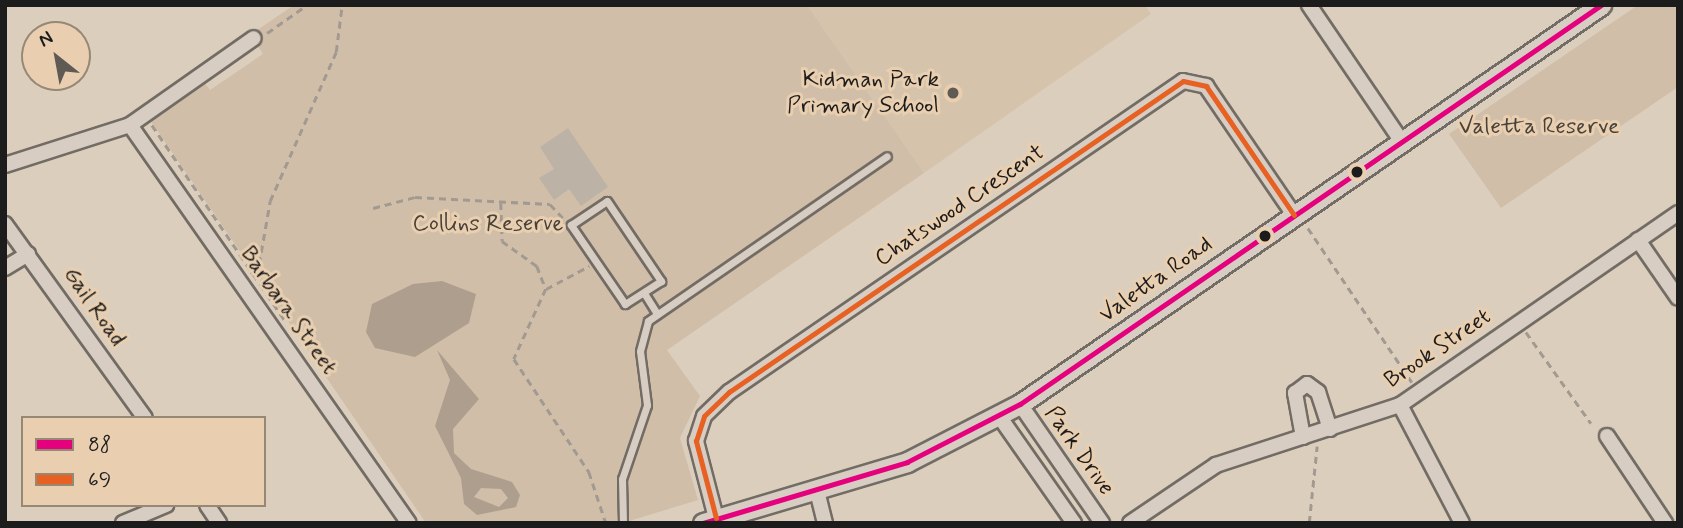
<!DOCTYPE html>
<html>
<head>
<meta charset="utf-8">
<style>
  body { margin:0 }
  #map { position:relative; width:1683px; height:528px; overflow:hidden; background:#dccebd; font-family:Mynerve,sans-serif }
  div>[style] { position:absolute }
  .built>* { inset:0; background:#d6c3ac }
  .green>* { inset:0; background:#d0bea9 }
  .water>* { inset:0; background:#ae9e8d }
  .building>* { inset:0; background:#bdb2a6 }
  .path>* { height:2.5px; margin-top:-1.25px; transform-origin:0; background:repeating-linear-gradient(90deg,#a29a91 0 7px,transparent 0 12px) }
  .roads { filter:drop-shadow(2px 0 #726c64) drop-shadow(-2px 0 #726c64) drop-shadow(0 2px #726c64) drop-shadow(0 -2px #726c64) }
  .lane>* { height:7px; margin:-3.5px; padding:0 3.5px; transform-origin:3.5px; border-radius:3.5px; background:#d7cdc2 }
  .street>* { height:14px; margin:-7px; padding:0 7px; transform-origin:7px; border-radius:7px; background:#d7cdc2 }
  .secondary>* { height:19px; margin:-9.5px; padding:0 9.5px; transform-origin:9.5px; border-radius:9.5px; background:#d7cdc2 }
  .bus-1>* { height:5px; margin:-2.5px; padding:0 2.5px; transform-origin:2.5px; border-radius:2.5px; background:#e5007d }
  .bus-2>* { height:5px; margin:-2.5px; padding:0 2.5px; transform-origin:2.5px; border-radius:2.5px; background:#e76122 }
  .dots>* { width:19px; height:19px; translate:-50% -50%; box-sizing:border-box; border:4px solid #e9cfb0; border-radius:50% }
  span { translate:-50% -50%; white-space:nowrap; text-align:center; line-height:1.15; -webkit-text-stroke:6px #e9cfb0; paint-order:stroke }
  .poi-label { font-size:23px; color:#1c1c1c }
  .right { translate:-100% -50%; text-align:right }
  .park-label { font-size:23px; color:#47413b }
  .street-label { font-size:23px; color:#1c1c1c }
  .frame { position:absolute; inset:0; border:7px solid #1c1c1c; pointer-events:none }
  .legend { position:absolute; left:21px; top:416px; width:245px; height:91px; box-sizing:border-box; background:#e9cfb0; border:2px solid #978775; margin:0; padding:9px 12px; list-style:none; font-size:21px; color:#1c1c1c }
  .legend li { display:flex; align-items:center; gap:14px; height:35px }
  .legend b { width:35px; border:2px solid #978775 }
  .north { position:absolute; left:21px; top:21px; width:70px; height:70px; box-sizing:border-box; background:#e9cfb0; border:2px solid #978775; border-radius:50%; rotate:329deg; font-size:19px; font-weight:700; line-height:28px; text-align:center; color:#1c1c1c }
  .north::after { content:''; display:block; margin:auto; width:24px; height:32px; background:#5f5a54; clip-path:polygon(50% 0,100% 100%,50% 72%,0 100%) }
</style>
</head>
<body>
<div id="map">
  <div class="built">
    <div style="clip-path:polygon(807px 5px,1145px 5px,1151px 14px,924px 173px)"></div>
  </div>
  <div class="green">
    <div style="clip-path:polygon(294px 5px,807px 5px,924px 173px,667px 350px,700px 396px,680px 438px,698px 500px,623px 523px,426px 523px,150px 120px,204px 82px,210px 90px,263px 54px,250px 35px)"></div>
    <div style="clip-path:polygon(1638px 5px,1678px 5px,1678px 87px,1501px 208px,1449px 134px)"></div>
  </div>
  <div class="water">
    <div style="clip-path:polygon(442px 281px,476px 294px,469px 323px,415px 357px,375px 348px,366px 332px,372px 304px,413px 284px)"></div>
    <div style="clip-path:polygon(evenodd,437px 350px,479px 399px,453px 429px,454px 453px,471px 469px,512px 482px,520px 495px,516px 507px,477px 515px,464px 504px,461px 478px,435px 426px,450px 380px,437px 350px,501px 489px,508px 498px,499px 507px,474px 497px,481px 488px,501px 489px)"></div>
  </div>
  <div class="building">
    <div style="clip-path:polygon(568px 128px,608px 187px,581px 206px,569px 189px,554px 200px,539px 178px,554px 169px,540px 147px)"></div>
  </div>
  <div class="path">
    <div style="left:267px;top:33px;width:49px;rotate:-35deg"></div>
    <div style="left:152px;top:125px;width:238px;rotate:55.8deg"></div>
    <div style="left:501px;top:203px;width:38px;rotate:88deg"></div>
    <div style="left:502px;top:241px;width:43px;rotate:35.5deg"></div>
    <div style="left:537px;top:266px;width:25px;rotate:69deg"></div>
    <div style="left:546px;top:289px;width:77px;rotate:114.6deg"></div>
    <div style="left:514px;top:359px;width:136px;rotate:56.4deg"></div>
    <div style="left:589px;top:472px;width:54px;rotate:71.6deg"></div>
    <div style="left:373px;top:208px;width:43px;rotate:-14.7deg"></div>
    <div style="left:415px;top:197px;width:135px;rotate:3deg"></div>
    <div style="left:550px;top:204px;width:19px;rotate:47deg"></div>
    <div style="left:1308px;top:228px;width:186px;rotate:56deg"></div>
    <div style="left:251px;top:274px;width:13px;rotate:-51deg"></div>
    <div style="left:259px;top:264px;width:64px;rotate:-80.1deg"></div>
    <div style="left:270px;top:201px;width:163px;rotate:-66.1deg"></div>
    <div style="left:336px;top:52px;width:47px;rotate:-82.7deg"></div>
    <div style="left:546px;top:289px;width:49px;rotate:-28.1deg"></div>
    <div style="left:1526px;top:332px;width:112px;rotate:54.5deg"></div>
    <div style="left:1309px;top:523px;width:77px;rotate:-84.1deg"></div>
  </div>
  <div class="roads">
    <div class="lane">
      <div style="left:607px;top:201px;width:97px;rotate:56deg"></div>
      <div style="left:661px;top:281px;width:43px;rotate:147.4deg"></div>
      <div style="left:625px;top:304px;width:96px;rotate:-124.4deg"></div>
      <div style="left:571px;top:225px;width:43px;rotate:-33.7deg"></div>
      <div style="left:644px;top:293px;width:25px;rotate:58deg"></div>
      <div style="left:623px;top:523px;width:44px;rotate:-91.3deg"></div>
      <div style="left:622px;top:479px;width:78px;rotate:-71.3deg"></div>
      <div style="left:647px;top:405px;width:54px;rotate:-97.4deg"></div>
      <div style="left:640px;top:351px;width:31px;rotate:-75deg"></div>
      <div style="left:648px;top:321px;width:290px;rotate:-34.6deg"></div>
    </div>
    <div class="street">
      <div style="left:1309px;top:5px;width:166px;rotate:55.8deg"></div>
      <div style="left:130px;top:125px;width:486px;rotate:55deg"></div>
      <div style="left:5px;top:165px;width:131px;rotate:-17.7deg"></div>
      <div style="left:130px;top:125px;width:151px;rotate:-35.1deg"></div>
      <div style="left:5px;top:224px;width:239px;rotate:54.2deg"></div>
      <div style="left:1638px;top:240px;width:70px;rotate:55.4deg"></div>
      <div style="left:5px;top:268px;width:27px;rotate:-31deg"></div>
      <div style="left:1020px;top:404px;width:145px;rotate:55.4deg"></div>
      <div style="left:1400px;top:405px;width:133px;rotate:62.3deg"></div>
      <div style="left:999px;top:416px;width:131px;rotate:55deg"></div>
      <div style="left:1607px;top:436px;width:105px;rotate:56.3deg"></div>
      <div style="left:1303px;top:437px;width:45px;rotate:-100.3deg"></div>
      <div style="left:1295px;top:393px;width:15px;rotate:-37deg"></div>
      <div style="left:1307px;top:384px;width:14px;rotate:36deg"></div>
      <div style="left:1318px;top:392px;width:39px;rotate:72deg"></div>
      <div style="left:817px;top:491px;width:33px;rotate:76deg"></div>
      <div style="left:207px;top:505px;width:22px;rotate:56deg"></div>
      <div style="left:716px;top:518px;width:80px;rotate:-104.6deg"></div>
      <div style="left:696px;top:441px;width:26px;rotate:-72deg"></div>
      <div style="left:704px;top:416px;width:35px;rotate:-44deg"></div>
      <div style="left:729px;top:392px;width:550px;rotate:-34.41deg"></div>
      <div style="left:1183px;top:81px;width:24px;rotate:12deg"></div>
      <div style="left:1206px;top:86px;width:156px;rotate:55.7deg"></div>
      <div style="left:123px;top:523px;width:47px;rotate:-22.7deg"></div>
      <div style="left:1130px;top:523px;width:104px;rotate:-34deg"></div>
      <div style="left:1216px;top:465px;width:194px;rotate:-18.1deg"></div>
      <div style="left:1400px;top:405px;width:338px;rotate:-34.6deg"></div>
    </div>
    <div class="secondary">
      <div style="left:703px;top:523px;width:213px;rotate:-16.6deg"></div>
      <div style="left:907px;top:462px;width:127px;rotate:-27.2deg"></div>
      <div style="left:1020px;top:404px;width:705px;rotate:-34.48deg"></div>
    </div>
  </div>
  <div class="bus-1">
    <div style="left:703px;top:523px;width:213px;rotate:-16.6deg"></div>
    <div style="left:907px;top:462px;width:127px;rotate:-27.2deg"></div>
    <div style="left:1020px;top:404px;width:705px;rotate:-34.48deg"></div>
  </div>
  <div class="bus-2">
    <div style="left:716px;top:518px;width:80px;rotate:-104.6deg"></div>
    <div style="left:696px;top:441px;width:26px;rotate:-72deg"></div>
    <div style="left:704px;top:416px;width:35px;rotate:-44deg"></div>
    <div style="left:729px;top:392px;width:550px;rotate:-34.41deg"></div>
    <div style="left:1183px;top:81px;width:24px;rotate:12deg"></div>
    <div style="left:1206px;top:86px;width:156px;rotate:55.7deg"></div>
  </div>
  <div class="dots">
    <div style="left:953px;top:93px;background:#5f5a54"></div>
    <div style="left:1357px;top:172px;background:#1c1c1c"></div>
    <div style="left:1265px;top:236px;background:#1c1c1c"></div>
  </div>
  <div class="poi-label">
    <span class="right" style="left:939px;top:93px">Kidman Park<br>Primary School</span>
  </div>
  <div class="park-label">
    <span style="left:1539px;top:127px">Valetta Reserve</span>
    <span style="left:488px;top:224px">Collins Reserve</span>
  </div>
  <div class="street-label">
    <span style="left:960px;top:206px;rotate:-34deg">Chatswood Crescent</span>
    <span style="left:1156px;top:280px;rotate:-35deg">Valetta Road</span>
    <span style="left:94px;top:307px;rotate:55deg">Gail Road</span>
    <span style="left:288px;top:311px;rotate:55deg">Barbara Street</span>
    <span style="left:1438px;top:349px;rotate:-34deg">Brook Street</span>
    <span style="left:1079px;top:451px;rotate:55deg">Park Drive</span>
  </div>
  <div class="frame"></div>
  <ul class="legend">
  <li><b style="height:9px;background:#e5007d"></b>88</li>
  <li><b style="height:9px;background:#e76122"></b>69</li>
  </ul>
  <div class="north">N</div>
</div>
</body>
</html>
